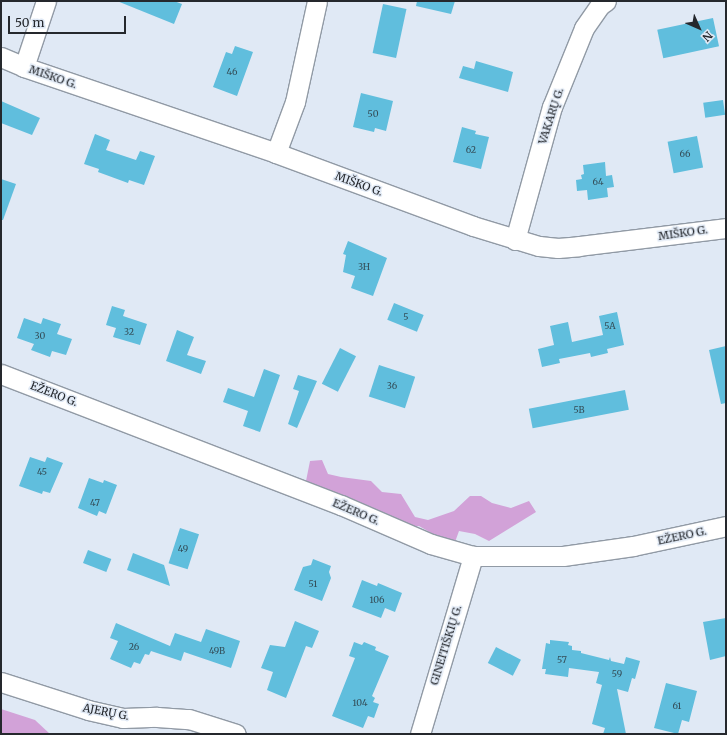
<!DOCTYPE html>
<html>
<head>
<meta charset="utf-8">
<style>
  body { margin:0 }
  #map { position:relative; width:727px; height:735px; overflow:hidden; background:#e0e9f5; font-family:Merriweather,serif }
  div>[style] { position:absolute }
  .green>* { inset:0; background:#d2a2d8 }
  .building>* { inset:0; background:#60bedd; transform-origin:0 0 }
  .roads { filter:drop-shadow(1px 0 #919aa5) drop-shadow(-1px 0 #919aa5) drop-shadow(0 1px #919aa5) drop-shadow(0 -1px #919aa5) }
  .minor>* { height:19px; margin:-9.5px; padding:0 9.5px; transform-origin:9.5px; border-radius:9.5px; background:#fff }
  span { translate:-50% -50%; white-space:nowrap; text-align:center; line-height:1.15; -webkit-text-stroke:3px #e0e9f5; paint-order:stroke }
  .number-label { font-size:9px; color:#344e59 }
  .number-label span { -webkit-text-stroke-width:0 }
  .street-label { font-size:11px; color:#25282d }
  .frame { position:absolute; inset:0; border:2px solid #25282d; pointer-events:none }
  .north { position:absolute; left:679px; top:8px; width:40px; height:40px; -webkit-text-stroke:3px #e0e9f5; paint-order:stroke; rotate:135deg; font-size:11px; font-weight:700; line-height:16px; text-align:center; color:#25282d }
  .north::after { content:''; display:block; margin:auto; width:14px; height:18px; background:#25282d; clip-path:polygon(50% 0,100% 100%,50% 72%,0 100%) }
  .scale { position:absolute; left:8px; top:16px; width:118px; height:18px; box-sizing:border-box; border:2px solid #25282d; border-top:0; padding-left:5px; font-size:12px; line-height:14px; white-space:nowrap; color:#25282d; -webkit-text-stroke:3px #e0e9f5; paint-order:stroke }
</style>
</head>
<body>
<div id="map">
  <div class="green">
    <div style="clip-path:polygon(322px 460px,328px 474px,341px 477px,371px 481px,382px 492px,401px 494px,415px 517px,428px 520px,454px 511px,470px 496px,481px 496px,492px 503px,511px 508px,529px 501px,536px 512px,489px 541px,475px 534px,459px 531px,455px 542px,433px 534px,419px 526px,405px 528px,306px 481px,310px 461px)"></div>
    <div style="clip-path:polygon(1px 709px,35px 720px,50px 734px,1px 734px)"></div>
  </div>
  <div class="building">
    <div style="clip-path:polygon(117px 1px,174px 1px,182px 4px,174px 24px)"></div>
    <div style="clip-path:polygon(417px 1px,455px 1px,451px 14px,416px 6px)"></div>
    <div style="left:383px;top:4px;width:24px;height:50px;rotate:12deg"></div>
    <div style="left:713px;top:18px;width:29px;height:57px;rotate:78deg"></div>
    <div style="clip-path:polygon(235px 46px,253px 52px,237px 96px,213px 87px,226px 52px,232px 54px)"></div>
    <div style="clip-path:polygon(476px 61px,513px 72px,508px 92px,459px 78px,463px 66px,474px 69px)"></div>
    <div style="clip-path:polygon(361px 93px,393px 101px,386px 131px,375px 128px,374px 132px,353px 127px)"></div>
    <div style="left:723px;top:100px;width:15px;height:20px;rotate:82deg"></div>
    <div style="clip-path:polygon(1px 101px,40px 118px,32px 135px,1px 123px)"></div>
    <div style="clip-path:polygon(462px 127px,476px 131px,475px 134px,489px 137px,481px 169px,453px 162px)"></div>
    <div style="clip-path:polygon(95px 134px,110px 140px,106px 150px,136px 160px,140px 151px,155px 156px,144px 185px,129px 180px,128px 183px,98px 172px,99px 169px,84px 164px)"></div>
    <div style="left:697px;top:136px;width:32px;height:30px;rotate:79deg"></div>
    <div style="clip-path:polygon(605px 162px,606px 176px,612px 175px,614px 187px,607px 188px,608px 197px,588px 200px,587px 190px,577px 191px,576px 180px,582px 179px,581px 175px,584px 174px,583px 165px)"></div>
    <div style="clip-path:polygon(1px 179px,16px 184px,3px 220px,1px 220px)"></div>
    <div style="clip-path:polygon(348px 241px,387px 258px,373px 296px,351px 288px,355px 276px,343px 272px,346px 255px,343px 254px)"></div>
    <div style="left:394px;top:303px;width:32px;height:18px;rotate:22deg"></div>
    <div style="clip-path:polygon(112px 306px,125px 310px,123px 316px,147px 324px,140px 345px,113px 337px,116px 328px,106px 325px)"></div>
    <div style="clip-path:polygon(617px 312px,624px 345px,607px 349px,608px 353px,591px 357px,590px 353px,559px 359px,560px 363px,542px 367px,538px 349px,554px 345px,550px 326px,568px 322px,572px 342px,603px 335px,599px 316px)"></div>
    <div style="clip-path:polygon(24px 318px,41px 324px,43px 318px,61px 324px,57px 334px,72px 339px,66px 355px,52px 351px,50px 357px,31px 350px,34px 344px,17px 338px)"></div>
    <div style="clip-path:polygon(177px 330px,194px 337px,187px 355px,206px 361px,201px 374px,166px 361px)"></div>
    <div style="clip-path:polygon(726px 346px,726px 403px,721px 404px,709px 350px)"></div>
    <div style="left:340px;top:348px;width:18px;height:40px;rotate:27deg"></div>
    <div style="left:379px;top:365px;width:38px;height:33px;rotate:18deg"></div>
    <div style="clip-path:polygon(264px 369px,280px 375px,260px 432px,243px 426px,248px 411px,223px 402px,228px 388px,254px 397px)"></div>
    <div style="clip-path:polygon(298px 375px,317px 381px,297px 428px,288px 424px,299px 391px,293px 389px)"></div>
    <div style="left:625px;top:390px;width:20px;height:98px;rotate:79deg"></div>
    <div style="clip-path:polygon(30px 457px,45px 462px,47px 457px,63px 463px,50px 493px,43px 491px,42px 494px,19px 486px)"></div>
    <div style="clip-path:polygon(89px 478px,103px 483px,104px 480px,117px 485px,106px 514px,99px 511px,97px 516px,78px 508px)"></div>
    <div style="left:180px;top:528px;width:20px;height:37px;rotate:18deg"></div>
    <div style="left:88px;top:550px;width:25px;height:14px;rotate:21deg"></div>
    <div style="clip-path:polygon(133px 553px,164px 565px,170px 586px,127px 570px)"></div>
    <div style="clip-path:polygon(313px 559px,331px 566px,329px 572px,331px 578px,322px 601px,294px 590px,303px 567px,311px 565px)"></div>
    <div style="clip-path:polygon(362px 580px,377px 586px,378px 583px,402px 593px,395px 612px,385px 608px,381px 618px,352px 607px)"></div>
    <div style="clip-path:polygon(726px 618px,726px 656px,710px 660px,703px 622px)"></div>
    <div style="clip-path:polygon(295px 621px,319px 631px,312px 648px,306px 646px,286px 698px,267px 690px,273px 672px,261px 668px,270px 645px,285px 647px)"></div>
    <div style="clip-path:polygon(116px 623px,170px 646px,175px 633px,201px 642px,206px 629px,240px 641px,231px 668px,184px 652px,181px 661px,151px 651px,149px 655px,145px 654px,140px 664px,134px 662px,131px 668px,110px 659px,118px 641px,110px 638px)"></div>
    <div style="clip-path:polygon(550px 640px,569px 642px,568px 645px,572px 646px,572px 650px,581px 651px,581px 653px,609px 660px,610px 657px,611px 661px,624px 664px,626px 657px,640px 661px,635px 679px,632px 678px,628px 692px,617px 689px,626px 734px,603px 734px,605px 728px,592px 724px,602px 685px,596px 683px,599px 672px,569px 668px,568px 677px,545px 674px,546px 669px,542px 669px,546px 643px,550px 644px)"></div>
    <div style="clip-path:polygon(354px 642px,362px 645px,364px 642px,376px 647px,375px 650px,389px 656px,372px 696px,375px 698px,373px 702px,379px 704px,374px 718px,368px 716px,363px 728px,332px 716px,355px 658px,349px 656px)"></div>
    <div style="left:496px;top:647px;width:28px;height:18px;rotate:27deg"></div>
    <div style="clip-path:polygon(666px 683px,697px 691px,689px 722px,682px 720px,678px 734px,654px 728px)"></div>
  </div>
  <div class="roads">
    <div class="minor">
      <div style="left:1px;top:57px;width:25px;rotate:23deg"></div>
      <div style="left:24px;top:67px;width:266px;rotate:18.8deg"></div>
      <div style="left:276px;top:153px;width:210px;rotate:20.3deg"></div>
      <div style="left:473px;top:226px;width:69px;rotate:16.9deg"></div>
      <div style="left:539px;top:246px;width:19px;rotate:6deg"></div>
      <div style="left:558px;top:248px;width:21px;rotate:-5deg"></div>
      <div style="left:579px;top:246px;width:148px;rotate:-7deg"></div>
      <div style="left:24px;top:67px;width:70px;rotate:-71.6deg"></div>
      <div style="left:276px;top:153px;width:54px;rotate:-69.6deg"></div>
      <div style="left:295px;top:102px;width:103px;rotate:-77.7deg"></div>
      <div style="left:515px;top:240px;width:138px;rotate:-74.5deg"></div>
      <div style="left:552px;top:107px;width:85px;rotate:-67.9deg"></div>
      <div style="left:584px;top:28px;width:28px;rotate:-55deg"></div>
      <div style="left:600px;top:5px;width:7px;rotate:-34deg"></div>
      <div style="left:1px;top:374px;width:364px;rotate:21.1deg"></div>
      <div style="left:341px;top:505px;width:98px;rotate:23.4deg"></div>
      <div style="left:431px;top:544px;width:44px;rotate:15.9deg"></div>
      <div style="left:473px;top:556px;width:90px"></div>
      <div style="left:563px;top:556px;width:71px;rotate:-8.1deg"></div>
      <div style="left:633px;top:546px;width:95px;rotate:-12.1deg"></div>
      <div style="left:1px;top:682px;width:91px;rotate:17.8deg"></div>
      <div style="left:88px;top:710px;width:36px;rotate:13deg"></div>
      <div style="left:123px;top:718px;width:34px;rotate:-2deg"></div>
      <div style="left:157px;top:717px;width:32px;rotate:4deg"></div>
      <div style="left:189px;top:719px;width:49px;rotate:17.7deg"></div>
      <div style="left:420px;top:734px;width:186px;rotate:-73.4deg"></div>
    </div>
  </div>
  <div class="number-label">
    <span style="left:232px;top:72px">46</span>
    <span style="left:373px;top:114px">50</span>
    <span style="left:471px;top:150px">62</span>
    <span style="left:685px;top:154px">66</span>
    <span style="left:598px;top:182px">64</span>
    <span style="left:364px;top:267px">3H</span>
    <span style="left:406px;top:317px">5</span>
    <span style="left:610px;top:326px">5A</span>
    <span style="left:129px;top:332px">32</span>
    <span style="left:40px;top:336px">30</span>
    <span style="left:392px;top:386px">36</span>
    <span style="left:579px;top:410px">5B</span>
    <span style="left:42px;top:472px">45</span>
    <span style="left:95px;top:503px">47</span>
    <span style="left:183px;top:549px">49</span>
    <span style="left:313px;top:584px">51</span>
    <span style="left:377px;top:600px">106</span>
    <span style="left:134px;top:647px">26</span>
    <span style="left:217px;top:651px">49B</span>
    <span style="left:562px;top:660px">57</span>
    <span style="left:617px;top:674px">59</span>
    <span style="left:360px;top:703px">104</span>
    <span style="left:677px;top:706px">61</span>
  </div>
  <div class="street-label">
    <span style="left:53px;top:77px;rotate:19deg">MIŠKO G.</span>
    <span style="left:551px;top:116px;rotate:-72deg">VAKARŲ G.</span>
    <span style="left:359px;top:184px;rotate:20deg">MIŠKO G.</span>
    <span style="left:683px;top:233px;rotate:-8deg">MIŠKO G.</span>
    <span style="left:54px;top:394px;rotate:21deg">EŽERO G.</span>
    <span style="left:356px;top:512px;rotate:23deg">EŽERO G.</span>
    <span style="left:682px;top:536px;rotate:-12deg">EŽERO G.</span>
    <span style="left:446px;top:645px;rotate:-73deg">GINEITIŠKIŲ G.</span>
    <span style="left:106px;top:712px;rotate:11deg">AJERŲ G.</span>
  </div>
  <div class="frame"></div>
  <div class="north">N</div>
  <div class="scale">50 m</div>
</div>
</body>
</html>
